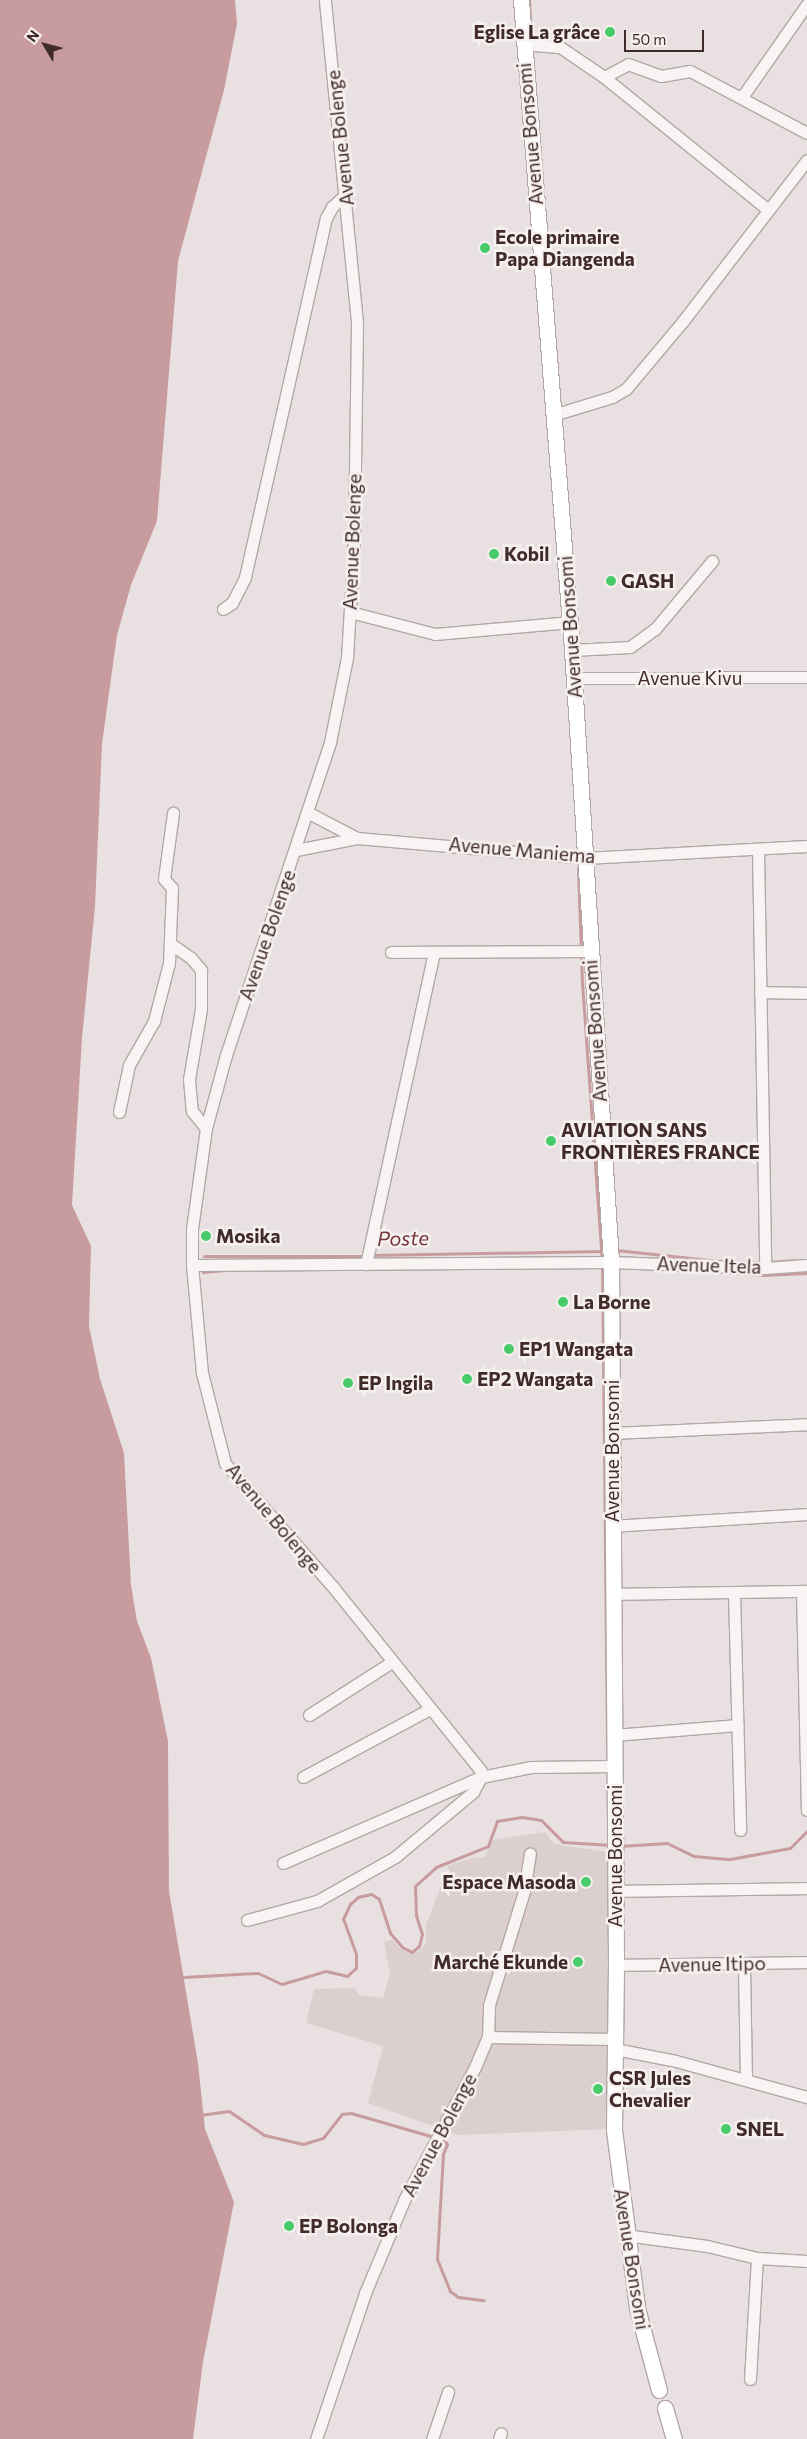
<!DOCTYPE html>
<html>
<head>
<meta charset="utf-8">
<style>
  body { margin:0 }
  #map { position:relative; width:807px; height:2439px; overflow:hidden; background:#e9e1e1; font-family:Commissioner,sans-serif }
  div>[style] { position:absolute }
  .built>* { inset:0; background:#dbcfcf }
  .water>* { inset:0; background:#c89c9f }
  .stream>* { height:3px; margin:-1.5px; padding:0 1.5px; transform-origin:1.5px; border-radius:1.5px; background:#c89c9f }
  .roads { filter:drop-shadow(1px 0 #b3a7a6) drop-shadow(-1px 0 #b3a7a6) drop-shadow(0 1px #b3a7a6) drop-shadow(0 -1px #b3a7a6) }
  .minor>* { height:11px; margin:-5.5px; padding:0 5.5px; transform-origin:5.5px; border-radius:5.5px; background:#f7f4f3 }
  .major>* { height:15px; margin:-7.5px; padding:0 7.5px; transform-origin:7.5px; border-radius:7.5px; background:#fff }
  .dots>* { width:14px; height:14px; translate:-50% -50%; box-sizing:border-box; border:2px solid #f7f0f0; border-radius:50% }
  span { translate:-50% -50%; white-space:nowrap; text-align:center; line-height:1.15; -webkit-text-stroke:5px #f7f0f0; paint-order:stroke }
  .poi-label { font-size:19px; color:#402b29; font-weight:700 }
  .right { translate:-100% -50%; text-align:right }
  .left { translate:0 -50%; text-align:left }
  .street-label { font-size:19px; color:#402b29 }
  .water-label { font-size:20px; color:#743436; font-style:italic }
  .north { position:absolute; left:20px; top:20px; width:50px; height:50px; -webkit-text-stroke:4px #f7f0f0; paint-order:stroke; rotate:307deg; font-size:14px; font-weight:700; line-height:20px; text-align:center; color:#402b29 }
  .north::after { content:''; display:block; margin:auto; width:18px; height:22px; background:#402b29; clip-path:polygon(50% 0,100% 100%,50% 72%,0 100%) }
  .scale { position:absolute; left:624px; top:30px; width:80px; height:22px; box-sizing:border-box; border:2px solid #402b29; border-top:0; padding-left:6px; font-size:15px; line-height:18px; white-space:nowrap; color:#402b29; -webkit-text-stroke:4px #f7f0f0; paint-order:stroke }
</style>
</head>
<body>
<div id="map">
  <div class="built">
    <div style="clip-path:polygon(545px 1832px,554px 1844px,608px 1852px,611px 2129px,458px 2135px,368px 2103px,383px 2046px,306px 2023px,314px 1989px,355px 1988px,358px 1995px,383px 1998px,390px 1974px,384px 1942px,392px 1940px,400px 1948px,415px 1954px,426px 1944px,426px 1925px,449px 1865px,472px 1858px,485px 1857px,492px 1840px)"></div>
  </div>
  <div class="water">
    <div style="clip-path:polygon(0 0,235px 0,237px 24px,224px 90px,178px 261px,157px 521px,131px 585px,117px 635px,102px 744px,95px 906px,82px 1038px,72px 1205px,91px 1246px,89px 1326px,100px 1379px,124px 1453px,131px 1585px,137px 1621px,151px 1658px,168px 1741px,169px 1891px,198px 2063px,205px 2129px,234px 2202px,203px 2362px,193px 2439px,0 2439px)"></div>
  </div>
  <div class="stream">
    <div style="left:529px;top:0;width:19px;rotate:87deg"></div>
    <div style="left:578px;top:868px;width:115px;rotate:88deg"></div>
    <div style="left:582px;top:983px;width:277px;rotate:85.9deg"></div>
    <div style="left:616px;top:1250px;width:94px;rotate:6.1deg"></div>
    <div style="left:372px;top:1255px;width:231px;rotate:-1deg"></div>
    <div style="left:204px;top:1256px;width:162px"></div>
    <div style="left:748px;top:1262px;width:13px"></div>
    <div style="left:768px;top:1262px;width:26px;rotate:-4deg"></div>
    <div style="left:602px;top:1265px;width:484px;rotate:89.4deg"></div>
    <div style="left:708px;top:1271px;width:54px;rotate:4.2deg"></div>
    <div style="left:762px;top:1275px;width:45px;rotate:-2.5deg"></div>
    <div style="left:203px;top:1272px;width:25px;rotate:-5deg"></div>
    <div style="left:619px;top:1846px;width:48px;rotate:-3.6deg"></div>
    <div style="left:667px;top:1843px;width:30px;rotate:26deg"></div>
    <div style="left:694px;top:1856px;width:36px;rotate:5deg"></div>
    <div style="left:730px;top:1859px;width:61px;rotate:-10.4deg"></div>
    <div style="left:790px;top:1848px;width:24px;rotate:-45deg"></div>
    <div style="left:183px;top:1977px;width:75px;rotate:-3.1deg"></div>
    <div style="left:258px;top:1973px;width:26px;rotate:25deg"></div>
    <div style="left:282px;top:1984px;width:46px;rotate:-16.5deg"></div>
    <div style="left:326px;top:1971px;width:22px;rotate:13deg"></div>
    <div style="left:347px;top:1976px;width:12px;rotate:-42deg"></div>
    <div style="left:356px;top:1968px;width:14px;rotate:-90deg"></div>
    <div style="left:356px;top:1954px;width:37px;rotate:-110deg"></div>
    <div style="left:343px;top:1919px;width:17px;rotate:-65deg"></div>
    <div style="left:350px;top:1904px;width:11px;rotate:-41deg"></div>
    <div style="left:358px;top:1897px;width:13px;rotate:-13deg"></div>
    <div style="left:371px;top:1894px;width:9px;rotate:32deg"></div>
    <div style="left:379px;top:1899px;width:36px;rotate:72deg"></div>
    <div style="left:390px;top:1933px;width:18px;rotate:49deg"></div>
    <div style="left:402px;top:1947px;width:11px;rotate:27deg"></div>
    <div style="left:412px;top:1952px;width:9px;rotate:-41deg"></div>
    <div style="left:419px;top:1946px;width:12px;rotate:-76deg"></div>
    <div style="left:422px;top:1934px;width:20px;rotate:-108deg"></div>
    <div style="left:416px;top:1915px;width:29px;rotate:-92deg"></div>
    <div style="left:415px;top:1886px;width:28px;rotate:-42deg"></div>
    <div style="left:436px;top:1867px;width:56px;rotate:-22deg"></div>
    <div style="left:488px;top:1846px;width:27px;rotate:-70deg"></div>
    <div style="left:497px;top:1821px;width:25px;rotate:-9deg"></div>
    <div style="left:522px;top:1817px;width:19px;rotate:9deg"></div>
    <div style="left:541px;top:1820px;width:31px;rotate:45deg"></div>
    <div style="left:563px;top:1842px;width:48px;rotate:3.6deg"></div>
    <div style="left:200px;top:2115px;width:29px;rotate:-8deg"></div>
    <div style="left:229px;top:2111px;width:42px;rotate:34.4deg"></div>
    <div style="left:264px;top:2135px;width:40px;rotate:13deg"></div>
    <div style="left:303px;top:2144px;width:21px;rotate:-17deg"></div>
    <div style="left:323px;top:2138px;width:31px;rotate:-52deg"></div>
    <div style="left:342px;top:2114px;width:9px;rotate:-6deg"></div>
    <div style="left:351px;top:2113px;width:97px;rotate:16.2deg"></div>
    <div style="left:444px;top:2140px;width:5px;rotate:53deg"></div>
    <div style="left:447px;top:2144px;width:11px;rotate:112deg"></div>
    <div style="left:443px;top:2154px;width:105px;rotate:93.3deg"></div>
    <div style="left:437px;top:2259px;width:35px;rotate:68deg"></div>
    <div style="left:450px;top:2291px;width:10px;rotate:37deg"></div>
    <div style="left:458px;top:2297px;width:26px;rotate:7deg"></div>
  </div>
  <div class="roads">
    <div class="minor">
      <div style="left:523px;top:44px;width:37px;rotate:5deg"></div>
      <div style="left:560px;top:47px;width:53px;rotate:34.3deg"></div>
      <div style="left:604px;top:77px;width:211px;rotate:39deg"></div>
      <div style="left:604px;top:77px;width:27px;rotate:-28deg"></div>
      <div style="left:628px;top:64px;width:35px;rotate:20deg"></div>
      <div style="left:661px;top:76px;width:29px;rotate:-10deg"></div>
      <div style="left:690px;top:71px;width:132px;rotate:27.9deg"></div>
      <div style="left:742px;top:97px;width:113px;rotate:-55deg"></div>
      <div style="left:553px;top:415px;width:62px;rotate:-17deg"></div>
      <div style="left:612px;top:397px;width:16px;rotate:-30deg"></div>
      <div style="left:626px;top:389px;width:89px;rotate:-50deg"></div>
      <div style="left:683px;top:321px;width:203px;rotate:-52.4deg"></div>
      <div style="left:223px;top:609px;width:11px;rotate:-34deg"></div>
      <div style="left:232px;top:603px;width:29px;rotate:-63deg"></div>
      <div style="left:245px;top:577px;width:368px;rotate:-77.3deg"></div>
      <div style="left:326px;top:218px;width:13px;rotate:-61deg"></div>
      <div style="left:332px;top:207px;width:19px;rotate:-43deg"></div>
      <div style="left:350px;top:612px;width:88px;rotate:14.5deg"></div>
      <div style="left:435px;top:634px;width:136px;rotate:-5.1deg"></div>
      <div style="left:572px;top:650px;width:58px;rotate:-3deg"></div>
      <div style="left:630px;top:647px;width:31px;rotate:-36deg"></div>
      <div style="left:655px;top:629px;width:89px;rotate:-50deg"></div>
      <div style="left:574px;top:678px;width:233px;rotate:-0.2deg"></div>
      <div style="left:307px;top:812px;width:56px;rotate:27.5deg"></div>
      <div style="left:296px;top:850px;width:62px;rotate:-11.1deg"></div>
      <div style="left:357px;top:838px;width:229px;rotate:5deg"></div>
      <div style="left:585px;top:858px;width:222px;rotate:-3.1deg"></div>
      <div style="left:758px;top:850px;width:418px;rotate:89deg"></div>
      <div style="left:171px;top:944px;width:24px;rotate:35deg"></div>
      <div style="left:191px;top:958px;width:16px;rotate:50deg"></div>
      <div style="left:201px;top:970px;width:39px;rotate:90deg"></div>
      <div style="left:201px;top:1009px;width:71px;rotate:99.7deg"></div>
      <div style="left:189px;top:1079px;width:32px;rotate:85deg"></div>
      <div style="left:192px;top:1111px;width:22px;rotate:51deg"></div>
      <div style="left:391px;top:952px;width:199px;rotate:-0.3deg"></div>
      <div style="left:760px;top:992px;width:47px;rotate:1.2deg"></div>
      <div style="left:119px;top:1112px;width:48px;rotate:-78deg"></div>
      <div style="left:129px;top:1065px;width:51px;rotate:-60.4deg"></div>
      <div style="left:154px;top:1021px;width:60px;rotate:-75.5deg"></div>
      <div style="left:169px;top:963px;width:75px;rotate:-87.7deg"></div>
      <div style="left:172px;top:888px;width:12px;rotate:-132deg"></div>
      <div style="left:164px;top:879px;width:67px;rotate:-82.2deg"></div>
      <div style="left:366px;top:1264px;width:318px;rotate:-77.7deg"></div>
      <div style="left:192px;top:1265px;width:419px;rotate:-0.4deg"></div>
      <div style="left:611px;top:1262px;width:154px;rotate:2.2deg"></div>
      <div style="left:765px;top:1268px;width:42px;rotate:-4.1deg"></div>
      <div style="left:612px;top:1433px;width:195px;rotate:-2.6deg"></div>
      <div style="left:612px;top:1526px;width:195px;rotate:-3.5deg"></div>
      <div style="left:802px;top:1591px;width:219px;rotate:88.7deg"></div>
      <div style="left:734px;top:1593px;width:237px;rotate:88.5deg"></div>
      <div style="left:613px;top:1594px;width:194px;rotate:-0.9deg"></div>
      <div style="left:309px;top:1715px;width:98px;rotate:-32.6deg"></div>
      <div style="left:614px;top:1735px;width:124px;rotate:-4.6deg"></div>
      <div style="left:303px;top:1777px;width:144px;rotate:-28.2deg"></div>
      <div style="left:283px;top:1863px;width:216px;rotate:-23.5deg"></div>
      <div style="left:481px;top:1777px;width:51px;rotate:-11.3deg"></div>
      <div style="left:531px;top:1767px;width:84px;rotate:-0.7deg"></div>
      <div style="left:616px;top:1891px;width:191px;rotate:-0.9deg"></div>
      <div style="left:247px;top:1920px;width:73px;rotate:-15.2deg"></div>
      <div style="left:317px;top:1901px;width:90px;rotate:-29.4deg"></div>
      <div style="left:395px;top:1857px;width:102px;rotate:-39.8deg"></div>
      <div style="left:473px;top:1792px;width:17px;rotate:-62deg"></div>
      <div style="left:481px;top:1777px;width:6px;rotate:-90deg"></div>
      <div style="left:481px;top:1771px;width:236px;rotate:-128.8deg"></div>
      <div style="left:333px;top:1587px;width:164px;rotate:-131.1deg"></div>
      <div style="left:225px;top:1463px;width:93px;rotate:-104.3deg"></div>
      <div style="left:202px;top:1373px;width:108px;rotate:-95.3deg"></div>
      <div style="left:192px;top:1265px;width:36px;rotate:-90deg"></div>
      <div style="left:192px;top:1229px;width:102px;rotate:-82.1deg"></div>
      <div style="left:206px;top:1128px;width:76px;rotate:-74.7deg"></div>
      <div style="left:226px;top:1055px;width:330px;rotate:-71.6deg"></div>
      <div style="left:330px;top:742px;width:86px;rotate:-78.6deg"></div>
      <div style="left:347px;top:658px;width:119px;rotate:-86.6deg"></div>
      <div style="left:354px;top:539px;width:217px;rotate:-89.2deg"></div>
      <div style="left:357px;top:322px;width:324px;rotate:-95.7deg"></div>
      <div style="left:616px;top:1965px;width:191px;rotate:-0.9deg"></div>
      <div style="left:744px;top:1965px;width:115px;rotate:89deg"></div>
      <div style="left:488px;top:2037px;width:127px;rotate:0.9deg"></div>
      <div style="left:615px;top:2049px;width:62px;rotate:11.1deg"></div>
      <div style="left:676px;top:2061px;width:136px;rotate:15.4deg"></div>
      <div style="left:625px;top:2235px;width:83px;rotate:7.6deg"></div>
      <div style="left:707px;top:2246px;width:51px;rotate:13.5deg"></div>
      <div style="left:757px;top:2258px;width:50px;rotate:3.4deg"></div>
      <div style="left:750px;top:2379px;width:121px;rotate:-86.7deg"></div>
      <div style="left:316px;top:2439px;width:154px;rotate:-71.4deg"></div>
      <div style="left:365px;top:2293px;width:101px;rotate:-67.2deg"></div>
      <div style="left:404px;top:2200px;width:151px;rotate:-61.9deg"></div>
      <div style="left:475px;top:2067px;width:33px;rotate:-67deg"></div>
      <div style="left:488px;top:2037px;width:32px;rotate:-88deg"></div>
      <div style="left:489px;top:2005px;width:119px;rotate:-72.9deg"></div>
      <div style="left:524px;top:1891px;width:38px;rotate:-81deg"></div>
      <div style="left:432px;top:2439px;width:50px;rotate:-71.2deg"></div>
      <div style="left:499px;top:2439px;width:6px;rotate:-72deg"></div>
    </div>
    <div class="major">
      <div style="left:521px;top:0;width:652px;rotate:85.51deg"></div>
      <div style="left:572px;top:650px;width:613px;rotate:86.35deg"></div>
      <div style="left:611px;top:1262px;width:703px;rotate:89.59deg"></div>
      <div style="left:616px;top:1965px;width:165px;rotate:90.7deg"></div>
      <div style="left:614px;top:2130px;width:179px;rotate:82.6deg"></div>
      <div style="left:637px;top:2308px;width:85px;rotate:75deg"></div>
      <div style="left:665px;top:2408px;width:32px;rotate:74deg"></div>
    </div>
  </div>
  <div class="dots">
    <div style="left:610px;top:32px;background:#48cc6b"></div>
    <div style="left:485px;top:248px;background:#48cc6b"></div>
    <div style="left:494px;top:554px;background:#48cc6b"></div>
    <div style="left:611px;top:581px;background:#48cc6b"></div>
    <div style="left:551px;top:1141px;background:#48cc6b"></div>
    <div style="left:206px;top:1236px;background:#48cc6b"></div>
    <div style="left:563px;top:1302px;background:#48cc6b"></div>
    <div style="left:509px;top:1349px;background:#48cc6b"></div>
    <div style="left:467px;top:1379px;background:#48cc6b"></div>
    <div style="left:348px;top:1383px;background:#48cc6b"></div>
    <div style="left:586px;top:1882px;background:#48cc6b"></div>
    <div style="left:578px;top:1962px;background:#48cc6b"></div>
    <div style="left:598px;top:2089px;background:#48cc6b"></div>
    <div style="left:726px;top:2129px;background:#48cc6b"></div>
    <div style="left:289px;top:2226px;background:#48cc6b"></div>
  </div>
  <div class="poi-label">
    <span class="right" style="left:600px;top:32px">Eglise La grâce</span>
    <span class="left" style="left:495px;top:248px">Ecole primaire<br>Papa Diangenda</span>
    <span class="left" style="left:504px;top:554px">Kobil</span>
    <span class="left" style="left:621px;top:581px">GASH</span>
    <span class="left" style="left:561px;top:1141px">AVIATION SANS<br>FRONTIÈRES FRANCE</span>
    <span class="left" style="left:216px;top:1236px">Mosika</span>
    <span class="left" style="left:573px;top:1302px">La Borne</span>
    <span class="left" style="left:519px;top:1349px">EP1 Wangata</span>
    <span class="left" style="left:477px;top:1379px">EP2 Wangata</span>
    <span class="left" style="left:358px;top:1383px">EP Ingila</span>
    <span class="right" style="left:576px;top:1882px">Espace Masoda</span>
    <span class="right" style="left:568px;top:1962px">Marché Ekunde</span>
    <span class="left" style="left:609px;top:2089px">CSR Jules<br>Chevalier</span>
    <span class="left" style="left:736px;top:2129px">SNEL</span>
    <span class="left" style="left:299px;top:2226px">EP Bolonga</span>
  </div>
  <div class="street-label">
    <span style="left:530px;top:134px;rotate:-95deg">Avenue Bonsomi</span>
    <span style="left:340px;top:138px;rotate:-96deg">Avenue Bolenge</span>
    <span style="left:352px;top:542px;rotate:-88deg">Avenue Bolenge</span>
    <span style="left:570px;top:627px;rotate:-94deg">Avenue Bonsomi</span>
    <span style="left:690px;top:678px">Avenue Kivu</span>
    <span style="left:522px;top:850px;rotate:5deg">Avenue Maniema</span>
    <span style="left:267px;top:935px;rotate:-71deg">Avenue Bolenge</span>
    <span style="left:595px;top:1031px;rotate:-94deg">Avenue Bonsomi</span>
    <span style="left:709px;top:1265px;rotate:2deg">Avenue Itela</span>
    <span style="left:612px;top:1451px;rotate:-90deg">Avenue Bonsomi</span>
    <span style="left:274px;top:1518px;rotate:50deg">Avenue Bolenge</span>
    <span style="left:615px;top:1856px;rotate:-90deg">Avenue Bonsomi</span>
    <span style="left:712px;top:1964px;rotate:-1deg">Avenue Itipo</span>
    <span style="left:439px;top:2135px;rotate:-62deg">Avenue Bolenge</span>
    <span style="left:632px;top:2259px;rotate:81deg">Avenue Bonsomi</span>
  </div>
  <div class="water-label">
    <span style="left:403px;top:1238px;rotate:-1deg">Poste</span>
  </div>
  <div class="north">N</div>
  <div class="scale">50 m</div>
</div>
</body>
</html>
